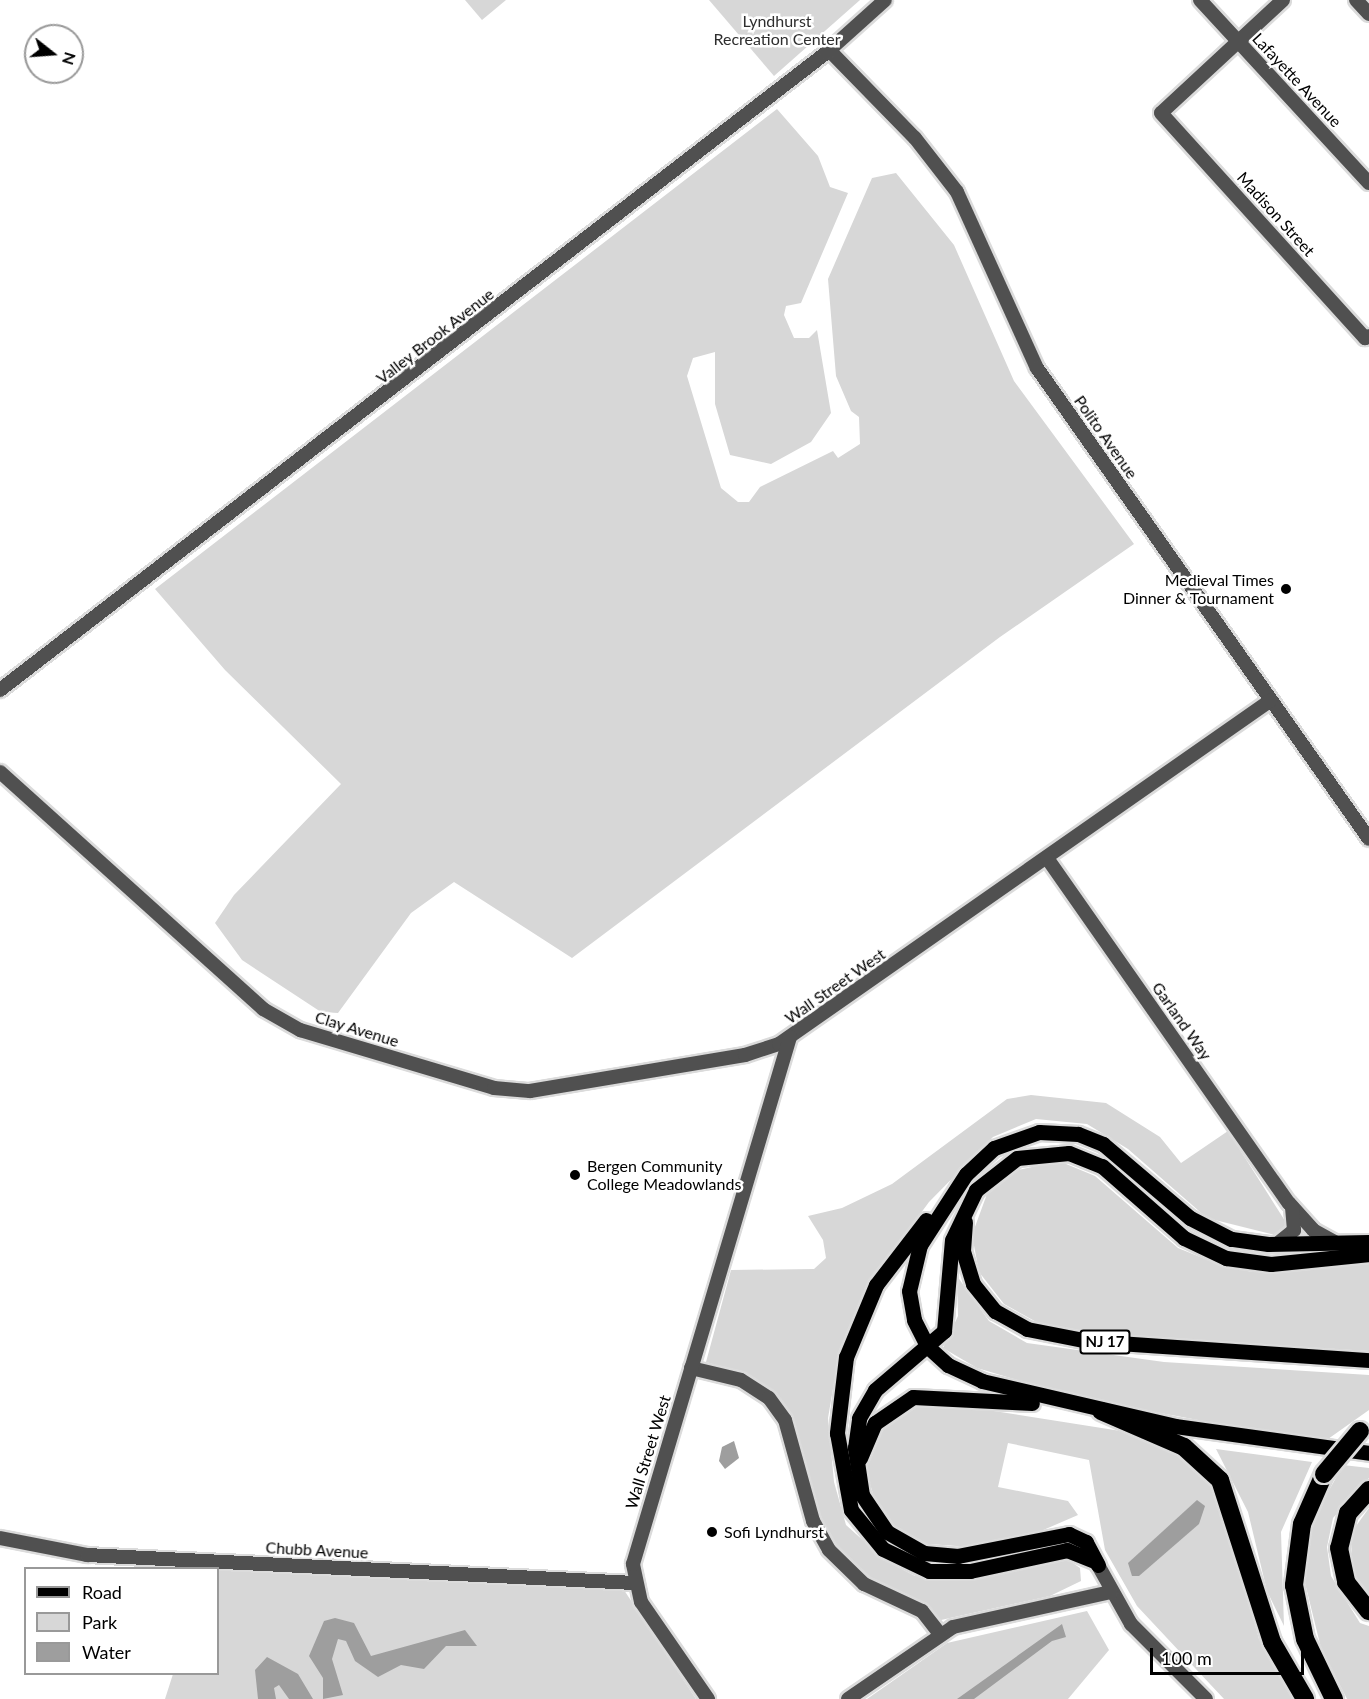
<!DOCTYPE html>
<html>
<head>
<meta charset="utf-8">
<style>
  body { margin:0 }
  #map { position:relative; width:1369px; height:1699px; overflow:hidden; background:#fff; font-family:Lato,sans-serif }
  div>[style] { position:absolute }
  .green>* { inset:0; background:#d7d7d7 }
  .water>* { inset:0; background:#9e9e9e }
  .roads { filter:drop-shadow(2px 0 #dbdbdb) drop-shadow(-2px 0 #dbdbdb) drop-shadow(0 2px #dbdbdb) drop-shadow(0 -2px #dbdbdb) }
  .minor>* { height:14px; margin:-7px; padding:0 7px; transform-origin:7px; border-radius:7px; background:#505050 }
  .major>* { height:15px; margin:-7.5px; padding:0 7.5px; transform-origin:7.5px; border-radius:7.5px; background:#000 }
  .highway>* { height:18px; margin:-9px; padding:0 9px; transform-origin:9px; border-radius:9px; background:#000 }
  .bridges { filter:drop-shadow(2px 0 #dbdbdb) drop-shadow(-2px 0 #dbdbdb) drop-shadow(0 2px #dbdbdb) drop-shadow(0 -2px #dbdbdb) }
  .highway-bridge>* { height:18px; margin:-9px; padding:0 9px; transform-origin:9px; border-radius:9px; background:#000 }
  .dots>* { width:16px; height:16px; translate:-50% -50%; box-sizing:border-box; border:3px solid #fff; border-radius:50% }
  span { translate:-50% -50%; white-space:nowrap; text-align:center; line-height:1.15; -webkit-text-stroke:5px #fff; paint-order:stroke }
  .shield-label span { padding:2px 4px; background:#fff; border:2px solid; border-radius:4px; -webkit-text-stroke-width:0 }
  .shield-label { font-size:15px; color:#000; font-weight:700 }
  .park-label { font-size:16px; color:#2e2e2e }
  .street-label { font-size:16px; color:#000 }
  .poi-label { font-size:16px; color:#000 }
  .right { translate:-100% -50%; text-align:right }
  .left { translate:0 -50%; text-align:left }
  .legend { position:absolute; left:24px; top:1567px; width:195px; height:108px; box-sizing:border-box; background:#fff; border:2px solid #999; margin:0; padding:8px 10px; list-style:none; font-size:18px; color:#000 }
  .legend li { display:flex; align-items:center; gap:12px; height:30px }
  .legend b { width:30px; border:2px solid #999 }
  .north { position:absolute; left:24px; top:24px; width:60px; height:60px; box-sizing:border-box; background:#fff; border:2px solid #999; border-radius:50%; rotate:107deg; font-size:16px; font-weight:700; line-height:24px; text-align:center; color:#000 }
  .north::after { content:''; display:block; margin:auto; width:21px; height:27px; background:#000; clip-path:polygon(50% 0,100% 100%,50% 72%,0 100%) }
  .scale { position:absolute; left:1150px; top:1648px; width:154px; height:27px; box-sizing:border-box; border:3px solid #000; border-top:0; padding-left:8px; font-size:18px; line-height:21px; white-space:nowrap; color:#000; -webkit-text-stroke:4px #fff; paint-order:stroke }
</style>
</head>
<body>
<div id="map">
  <div class="green">
    <div style="clip-path:polygon(465px 0,506px 0,482px 20px)"></div>
    <div style="clip-path:polygon(709px 0,860px 0,774px 76px)"></div>
    <div style="clip-path:polygon(777px 109px,818px 156px,830px 187px,848px 193px,801px 303px,786px 306px,784px 315px,794px 338px,809px 338px,817px 330px,831px 413px,811px 442px,771px 464px,730px 455px,715px 404px,715px 352px,693px 358px,687px 376px,721px 488px,738px 502px,749px 502px,760px 487px,833px 451px,838px 458px,860px 444px,859px 417px,851px 411px,836px 376px,828px 279px,872px 178px,896px 173px,954px 245px,1014px 381px,1134px 544px,1000px 637px,572px 958px,454px 882px,411px 913px,338px 1013px,321px 1012px,242px 960px,215px 923px,234px 895px,341px 784px,225px 670px,155px 589px)"></div>
    <div style="clip-path:polygon(1031px 1095px,1106px 1103px,1160px 1137px,1181px 1163px,1228px 1131px,1287px 1224px,1279px 1236px,1207px 1218px,1128px 1149px,1087px 1124px,1036px 1119px,993px 1137px,929px 1202px,873px 1278px,840px 1348px,828px 1418px,834px 1482px,846px 1525px,886px 1561px,915px 1576px,978px 1578px,1067px 1559px,1080px 1568px,1081px 1581px,1050px 1596px,941px 1620px,871px 1580px,845px 1558px,820px 1520px,784px 1407px,744px 1374px,706px 1362px,731px 1270px,814px 1269px,826px 1258px,823px 1240px,808px 1216px,842px 1208px,892px 1184px,1007px 1099px)"></div>
    <div style="clip-path:polygon(1059px 1161px,1095px 1176px,1178px 1248px,1215px 1263px,1252px 1272px,1369px 1263px,1369px 1351px,1088px 1334px,1040px 1324px,1004px 1304px,979px 1272px,972px 1235px,987px 1194px,1014px 1171px)"></div>
    <div style="clip-path:polygon(957px 1276px,989px 1321px,1027px 1343px,1164px 1362px,1369px 1375px,1369px 1410px,1328px 1439px,1252px 1430px,1074px 1397px,977px 1368px,943px 1348px,958px 1316px)"></div>
    <div style="clip-path:polygon(924px 1400px,1127px 1432px,1183px 1456px,1218px 1493px,1259px 1639px,1295px 1699px,1224px 1699px,1137px 1606px,1105px 1550px,1089px 1460px,1008px 1443px,998px 1487px,1068px 1501px,1078px 1515px,1041px 1531px,970px 1547px,915px 1543px,879px 1513px,865px 1468px,874px 1439px,892px 1413px)"></div>
    <div style="clip-path:polygon(1216px 1449px,1312px 1462px,1281px 1532px,1284px 1626px,1267px 1591px,1248px 1512px)"></div>
    <div style="clip-path:polygon(1343px 1465px,1369px 1468px,1369px 1478px,1333px 1518px,1327px 1547px,1331px 1576px,1360px 1623px,1369px 1626px,1369px 1699px,1347px 1699px,1321px 1648px,1303px 1575px,1311px 1523px)"></div>
    <div style="clip-path:polygon(1369px 1508px,1369px 1601px,1352px 1574px,1351px 1533px)"></div>
    <div style="clip-path:polygon(206px 1568px,624px 1590px,696px 1699px,165px 1699px,173px 1674px,218px 1674px,218px 1568px)"></div>
    <div style="clip-path:polygon(1087px 1611px,1109px 1650px,1068px 1699px,867px 1699px,947px 1643px)"></div>
  </div>
  <div class="water">
    <div style="clip-path:polygon(734px 1441px,739px 1458px,725px 1469px,719px 1461px,722px 1447px)"></div>
    <div style="clip-path:polygon(1197px 1500px,1205px 1506px,1199px 1524px,1139px 1576px,1132px 1576px,1128px 1563px)"></div>
    <div style="clip-path:polygon(335px 1618px,354px 1623px,371px 1656px,465px 1630px,477px 1646px,446px 1646px,424px 1669px,401px 1665px,378px 1677px,355px 1661px,346px 1641px,338px 1639px,332px 1659px,343px 1695px,323px 1699px,323px 1678px,309px 1656px,324px 1621px)"></div>
    <div style="clip-path:polygon(1062px 1624px,1066px 1637px,1052px 1641px,974px 1699px,957px 1699px)"></div>
    <div style="clip-path:polygon(267px 1657px,298px 1674px,313px 1699px,289px 1699px,279px 1685px,274px 1688px,276px 1699px,258px 1699px,255px 1670px)"></div>
  </div>
  <div class="roads">
    <div class="minor">
      <div style="left:1200px;top:0;width:249px;rotate:47.3deg"></div>
      <div style="left:1283px;top:0;width:166px;rotate:137.2deg"></div>
      <div style="left:1161px;top:113px;width:304px;rotate:47.8deg"></div>
      <div style="left:1365px;top:338px;width:4px;rotate:-27deg"></div>
      <div style="left:1356px;top:0;width:19px;rotate:47deg"></div>
      <div style="left:829px;top:50px;width:123px;rotate:45.7deg"></div>
      <div style="left:915px;top:138px;width:68px;rotate:52.1deg"></div>
      <div style="left:957px;top:192px;width:193px;rotate:65.6deg"></div>
      <div style="left:1037px;top:368px;width:576px;rotate:54.82deg"></div>
      <div style="left:0;top:690px;width:1043px;rotate:-37.64deg"></div>
      <div style="left:826px;top:53px;width:79px;rotate:-41.9deg"></div>
      <div style="left:0;top:772px;width:354px;rotate:42deg"></div>
      <div style="left:263px;top:1009px;width:43px;rotate:29.6deg"></div>
      <div style="left:300px;top:1030px;width:202px;rotate:16.6deg"></div>
      <div style="left:494px;top:1088px;width:36px;rotate:5deg"></div>
      <div style="left:530px;top:1091px;width:218px;rotate:-9.5deg"></div>
      <div style="left:745px;top:1055px;width:36px;rotate:-18deg"></div>
      <div style="left:779px;top:1044px;width:600px;rotate:-34.96deg"></div>
      <div style="left:1047px;top:858px;width:421px;rotate:55deg"></div>
      <div style="left:1289px;top:1203px;width:36px;rotate:48deg"></div>
      <div style="left:1313px;top:1230px;width:25px;rotate:29deg"></div>
      <div style="left:1277px;top:1244px;width:22px;rotate:-39deg"></div>
      <div style="left:1294px;top:1230px;width:23px;rotate:-95deg"></div>
      <div style="left:691px;top:1368px;width:51px;rotate:13.5deg"></div>
      <div style="left:741px;top:1380px;width:33px;rotate:33deg"></div>
      <div style="left:769px;top:1398px;width:27px;rotate:54deg"></div>
      <div style="left:785px;top:1420px;width:105px;rotate:74.5deg"></div>
      <div style="left:813px;top:1521px;width:33px;rotate:61deg"></div>
      <div style="left:829px;top:1550px;width:49px;rotate:44.2deg"></div>
      <div style="left:864px;top:1584px;width:64px;rotate:25deg"></div>
      <div style="left:922px;top:1611px;width:29px;rotate:52deg"></div>
      <div style="left:0;top:1538px;width:89px;rotate:11.1deg"></div>
      <div style="left:87px;top:1555px;width:548px;rotate:2.93deg"></div>
      <div style="left:1098px;top:1565px;width:68px;rotate:60.8deg"></div>
      <div style="left:1131px;top:1624px;width:106px;rotate:45deg"></div>
      <div style="left:708px;top:1699px;width:118px;rotate:-124.6deg"></div>
      <div style="left:641px;top:1602px;width:39px;rotate:-102deg"></div>
      <div style="left:633px;top:1564px;width:550px;rotate:-73.41deg"></div>
      <div style="left:848px;top:1699px;width:127px;rotate:-34.4deg"></div>
      <div style="left:953px;top:1627px;width:162px;rotate:-12.5deg"></div>
    </div>
    <div class="major">
      <div style="left:926px;top:1220px;width:82px;rotate:127.6deg"></div>
      <div style="left:876px;top:1285px;width:78px;rotate:112.6deg"></div>
      <div style="left:846px;top:1357px;width:77px;rotate:96.8deg"></div>
      <div style="left:837px;top:1433px;width:78px;rotate:79.7deg"></div>
      <div style="left:851px;top:1510px;width:50px;rotate:50.6deg"></div>
      <div style="left:883px;top:1549px;width:51px;rotate:25.6deg"></div>
      <div style="left:929px;top:1571px;width:41px"></div>
      <div style="left:970px;top:1571px;width:99px;rotate:-12.2deg"></div>
      <div style="left:1067px;top:1550px;width:31px;rotate:22deg"></div>
      <div style="left:965px;top:1222px;width:29px;rotate:94deg"></div>
      <div style="left:963px;top:1251px;width:34px;rotate:73deg"></div>
      <div style="left:973px;top:1284px;width:35px;rotate:51deg"></div>
      <div style="left:995px;top:1311px;width:37px;rotate:29deg"></div>
      <div style="left:1027px;top:1329px;width:63px;rotate:11deg"></div>
      <div style="left:1089px;top:1341px;width:281px;rotate:3.9deg"></div>
      <div style="left:1369px;top:1242px;width:101px;rotate:178.9deg"></div>
      <div style="left:1268px;top:1244px;width:37px;rotate:-172deg"></div>
      <div style="left:1231px;top:1239px;width:46px;rotate:-152.9deg"></div>
      <div style="left:1190px;top:1218px;width:114px;rotate:-139.6deg"></div>
      <div style="left:1103px;top:1144px;width:27px;rotate:-158deg"></div>
      <div style="left:1078px;top:1134px;width:39px;rotate:-177deg"></div>
      <div style="left:1039px;top:1132px;width:48px;rotate:160.4deg"></div>
      <div style="left:994px;top:1148px;width:38px;rotate:137deg"></div>
      <div style="left:966px;top:1174px;width:85px;rotate:122.9deg"></div>
      <div style="left:920px;top:1245px;width:47px;rotate:103.4deg"></div>
      <div style="left:909px;top:1291px;width:29px;rotate:80deg"></div>
      <div style="left:914px;top:1320px;width:30px;rotate:63deg"></div>
      <div style="left:928px;top:1347px;width:27px;rotate:42deg"></div>
      <div style="left:948px;top:1365px;width:38px;rotate:25deg"></div>
      <div style="left:982px;top:1381px;width:198px;rotate:13.1deg"></div>
      <div style="left:1175px;top:1426px;width:196px;rotate:7.9deg"></div>
      <div style="left:860px;top:1458px;width:38px;rotate:-67deg"></div>
      <div style="left:875px;top:1423px;width:46px;rotate:-34.4deg"></div>
      <div style="left:913px;top:1397px;width:119px;rotate:2.9deg"></div>
      <div style="left:1098px;top:1565px;width:26px;rotate:-118deg"></div>
      <div style="left:1086px;top:1542px;width:19px;rotate:-155deg"></div>
      <div style="left:1069px;top:1534px;width:113px;rotate:168.8deg"></div>
      <div style="left:958px;top:1556px;width:34px;rotate:-175deg"></div>
      <div style="left:924px;top:1553px;width:43px;rotate:-150.4deg"></div>
      <div style="left:887px;top:1532px;width:45px;rotate:-124deg"></div>
      <div style="left:862px;top:1495px;width:48px;rotate:-98.5deg"></div>
      <div style="left:855px;top:1448px;width:30px;rotate:-82deg"></div>
      <div style="left:859px;top:1418px;width:32px;rotate:-60deg"></div>
      <div style="left:875px;top:1390px;width:91px;rotate:-40.5deg"></div>
      <div style="left:944px;top:1331px;width:91px;rotate:-85deg"></div>
      <div style="left:952px;top:1240px;width:55px;rotate:-64.4deg"></div>
      <div style="left:976px;top:1190px;width:52px;rotate:-38deg"></div>
      <div style="left:1017px;top:1158px;width:52px;rotate:-5.5deg"></div>
      <div style="left:1069px;top:1153px;width:35px;rotate:22deg"></div>
      <div style="left:1102px;top:1166px;width:109px;rotate:41.3deg"></div>
      <div style="left:1184px;top:1238px;width:47px;rotate:25.5deg"></div>
      <div style="left:1226px;top:1258px;width:45px;rotate:7.6deg"></div>
      <div style="left:1271px;top:1264px;width:99px;rotate:-5.8deg"></div>
    </div>
    <div class="highway">
      <div style="left:1101px;top:1411px;width:90px;rotate:23.4deg"></div>
      <div style="left:1184px;top:1447px;width:49px;rotate:42.5deg"></div>
      <div style="left:1220px;top:1480px;width:170px;rotate:72.2deg"></div>
      <div style="left:1272px;top:1642px;width:66px;rotate:59.9deg"></div>
      <div style="left:1324px;top:1474px;width:55px;rotate:113.7deg"></div>
      <div style="left:1302px;top:1524px;width:62px;rotate:97.5deg"></div>
      <div style="left:1294px;top:1585px;width:55px;rotate:78.5deg"></div>
      <div style="left:1305px;top:1639px;width:67px;rotate:64.2deg"></div>
      <div style="left:1369px;top:1490px;width:31px;rotate:132deg"></div>
      <div style="left:1348px;top:1513px;width:36px;rotate:104deg"></div>
      <div style="left:1339px;top:1548px;width:35px;rotate:78deg"></div>
      <div style="left:1346px;top:1582px;width:37px;rotate:52deg"></div>
    </div>
  </div>
  <div class="bridges">
    <div class="highway-bridge">
      <div style="left:1324px;top:1474px;width:56px;rotate:-50.1deg"></div>
    </div>
  </div>
  <div class="dots">
    <div style="left:1286px;top:589px;background:#000"></div>
    <div style="left:575px;top:1175px;background:#000"></div>
    <div style="left:712px;top:1532px;background:#000"></div>
  </div>
  <div class="shield-label">
    <span style="left:1105px;top:1342px">NJ 17</span>
  </div>
  <div class="park-label">
    <span style="left:777px;top:30px">Lyndhurst<br>Recreation Center</span>
  </div>
  <div class="street-label">
    <span style="left:1297px;top:80px;rotate:47deg">Lafayette Avenue</span>
    <span style="left:1276px;top:214px;rotate:48deg">Madison Street</span>
    <span style="left:435px;top:336px;rotate:-38deg">Valley Brook Avenue</span>
    <span style="left:1106px;top:437px;rotate:55deg">Polito Avenue</span>
    <span style="left:835px;top:986px;rotate:-35deg">Wall Street West</span>
    <span style="left:1182px;top:1021px;rotate:55deg">Garland Way</span>
    <span style="left:357px;top:1029px;rotate:17deg">Clay Avenue</span>
    <span style="left:648px;top:1452px;rotate:-73deg">Wall Street West</span>
    <span style="left:317px;top:1550px;rotate:3deg">Chubb Avenue</span>
  </div>
  <div class="poi-label">
    <span class="right" style="left:1274px;top:589px">Medieval Times<br>Dinner &amp; Tournament</span>
    <span class="left" style="left:587px;top:1175px">Bergen Community<br>College Meadowlands</span>
    <span class="left" style="left:724px;top:1532px">Sofi Lyndhurst</span>
  </div>
  <ul class="legend">
  <li><b style="height:8px;background:#000"></b>Road</li>
  <li><b style="height:16px;background:#d7d7d7"></b>Park</li>
  <li><b style="height:16px;background:#9e9e9e"></b>Water</li>
  </ul>
  <div class="north">N</div>
  <div class="scale">100 m</div>
</div>
</body>
</html>
